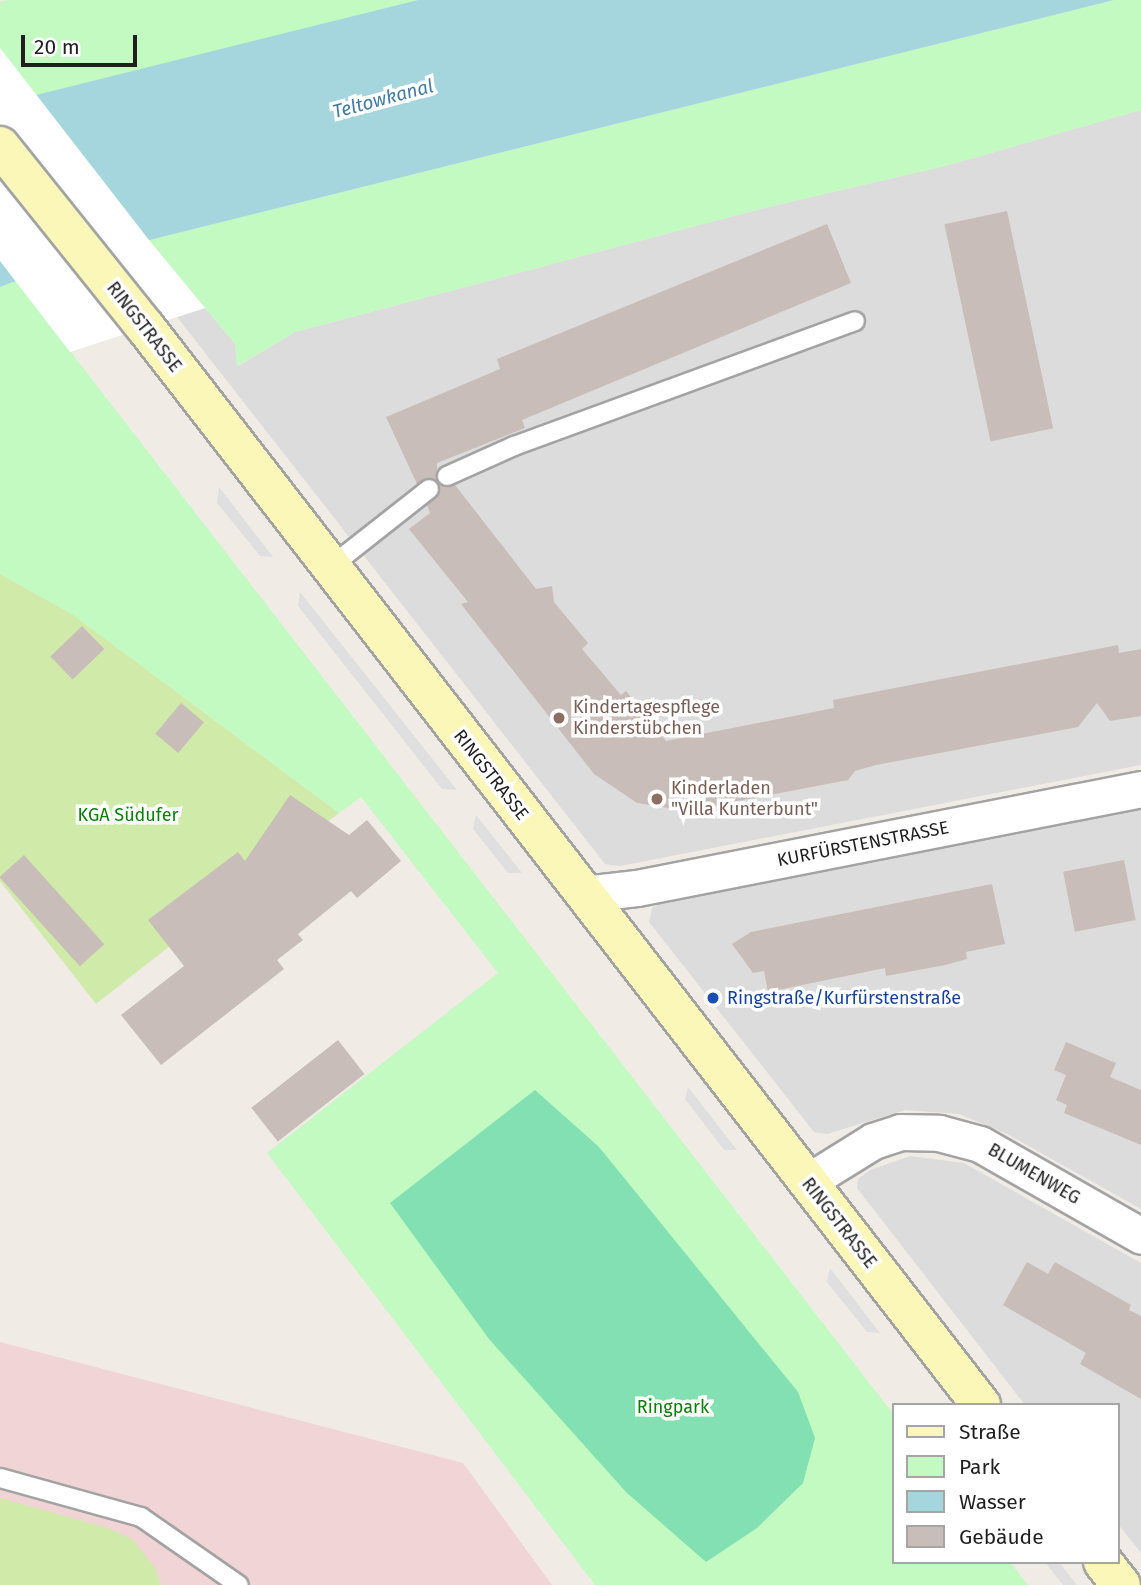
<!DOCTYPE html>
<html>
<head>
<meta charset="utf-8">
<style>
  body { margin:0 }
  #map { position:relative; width:1141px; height:1585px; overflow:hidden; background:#f0ebe5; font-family:"Fira Sans",sans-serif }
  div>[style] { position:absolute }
  .residential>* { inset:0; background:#dddcdc }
  .commercial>* { inset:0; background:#f1d4d5 }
  .grass>* { inset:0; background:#d0eaaa }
  .park>* { inset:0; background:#c2fac1 }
  .pitch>* { inset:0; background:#82e0b2 }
  .parking>* { inset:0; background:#dfdfdf }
  .water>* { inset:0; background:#a5d6de }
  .pier>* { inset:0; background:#fff }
  .building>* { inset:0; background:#c8bdb8; transform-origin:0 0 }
  .roads { filter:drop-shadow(2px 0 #a3a3a3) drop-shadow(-2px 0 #a3a3a3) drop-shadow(0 2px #a3a3a3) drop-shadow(0 -2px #a3a3a3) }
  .service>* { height:18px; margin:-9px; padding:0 9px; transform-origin:9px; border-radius:9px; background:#fff }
  .minor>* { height:35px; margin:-17.5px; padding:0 17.5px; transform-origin:17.5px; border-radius:17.5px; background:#fff }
  .secondary>* { height:38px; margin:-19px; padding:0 19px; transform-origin:19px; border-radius:19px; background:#faf7b8 }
  .dots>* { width:19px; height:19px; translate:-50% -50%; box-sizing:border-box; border:4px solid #fff; border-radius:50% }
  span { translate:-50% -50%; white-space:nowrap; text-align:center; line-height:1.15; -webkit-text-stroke:7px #fff; paint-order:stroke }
  .street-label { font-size:18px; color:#1f1f1f }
  .education-label { font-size:18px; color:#785e54 }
  .left { translate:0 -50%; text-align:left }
  .park-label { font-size:18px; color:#0c7f0a }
  .transit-label { font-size:18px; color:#164399 }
  .water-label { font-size:19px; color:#447ba0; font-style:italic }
  .legend { position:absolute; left:892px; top:1403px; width:228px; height:161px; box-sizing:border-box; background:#fff; border:2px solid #a5a5a5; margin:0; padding:9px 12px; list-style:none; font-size:21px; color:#1f1f1f }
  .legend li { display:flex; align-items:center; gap:14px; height:35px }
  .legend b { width:35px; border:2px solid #a5a5a5 }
  .scale { position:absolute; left:21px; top:35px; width:116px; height:32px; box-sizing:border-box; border:4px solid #1f1f1f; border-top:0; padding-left:9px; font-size:21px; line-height:24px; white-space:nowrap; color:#1f1f1f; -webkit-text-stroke:5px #fff; paint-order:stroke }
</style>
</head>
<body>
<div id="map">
  <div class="residential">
    <div style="clip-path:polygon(1141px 110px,1141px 765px,620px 866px,605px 864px,177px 317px,205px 308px,235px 344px,238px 366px,295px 332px,764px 208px,949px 165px)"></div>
    <div style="clip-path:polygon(1141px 809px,1141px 1209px,1007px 1134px,959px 1114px,905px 1110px,827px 1134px,814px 1132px,649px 922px,652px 908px,661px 903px)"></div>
    <div style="clip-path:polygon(910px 1156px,964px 1163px,1141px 1263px,1141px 1553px,1118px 1524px,1118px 1405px,1025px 1405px,857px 1188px,858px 1179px,870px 1170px)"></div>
  </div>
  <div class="commercial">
    <div style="clip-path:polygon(0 1342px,463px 1463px,552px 1585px,0 1585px)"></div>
  </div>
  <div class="grass">
    <div style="clip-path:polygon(0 574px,72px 614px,339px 813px,96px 1004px,0 881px)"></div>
    <div style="clip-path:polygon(0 1498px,111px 1529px,133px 1540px,155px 1568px,161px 1585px,0 1585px)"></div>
  </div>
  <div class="park">
    <div style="clip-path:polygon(9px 0,418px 0,38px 97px,0 48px,0 2px)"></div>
    <div style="clip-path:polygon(1114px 0,1141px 0,1141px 110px,949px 165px,764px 208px,295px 332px,237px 366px,235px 344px,149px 240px)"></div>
    <div style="clip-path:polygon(15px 280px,894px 1415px,894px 1562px,1010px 1562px,1028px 1585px,595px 1585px,267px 1153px,498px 973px,361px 797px,339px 813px,72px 614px,0 574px,0 287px)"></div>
  </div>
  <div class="pitch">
    <div style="clip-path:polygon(535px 1090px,599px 1147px,798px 1392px,815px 1438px,803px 1483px,757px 1528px,706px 1562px,626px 1492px,489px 1339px,390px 1203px)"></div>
  </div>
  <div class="parking">
    <div style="clip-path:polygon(219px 487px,273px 557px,260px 556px,217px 503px)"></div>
    <div style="clip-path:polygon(300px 592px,457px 790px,442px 789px,298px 606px)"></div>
    <div style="clip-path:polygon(476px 815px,522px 873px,508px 873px,473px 829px)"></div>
    <div style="clip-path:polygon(688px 1087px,737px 1150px,724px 1150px,685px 1099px)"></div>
    <div style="clip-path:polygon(830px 1268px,880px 1333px,867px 1332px,827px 1282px)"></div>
    <div style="clip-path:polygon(1045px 1562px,1059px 1562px,1077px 1585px,1063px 1585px)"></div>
  </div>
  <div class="water">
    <div style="clip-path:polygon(418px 0,1114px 0,73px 259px,0 287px,0 104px)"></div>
  </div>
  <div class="pier">
    <div style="clip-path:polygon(0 48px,149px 240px,205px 308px,70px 352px,0 261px)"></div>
  </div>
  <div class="building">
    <div style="left:1007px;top:211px;width:222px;height:64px;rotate:78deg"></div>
    <div style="clip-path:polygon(827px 224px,851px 283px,522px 420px,525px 428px,437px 463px,437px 481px,428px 478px,417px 484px,386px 417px,500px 369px,497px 359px)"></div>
    <div style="clip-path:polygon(439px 483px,455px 485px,536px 589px,552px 586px,554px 602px,588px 643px,582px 649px,621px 695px,626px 691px,666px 741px,834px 708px,833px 700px,1118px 645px,1119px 653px,1141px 649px,1141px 716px,1110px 721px,1097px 703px,1078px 727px,876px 765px,855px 771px,848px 780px,712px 806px,669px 808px,637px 803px,594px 774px,461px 604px,468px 602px,409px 529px,430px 513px,427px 505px,439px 494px)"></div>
    <div style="left:82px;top:626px;width:32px;height:44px;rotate:46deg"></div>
    <div style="left:181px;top:703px;width:30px;height:40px;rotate:40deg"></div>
    <div style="clip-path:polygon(290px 795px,349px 835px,367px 820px,401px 861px,357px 898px,351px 891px,298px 934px,303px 940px,277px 960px,284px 969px,161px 1065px,121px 1015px,184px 966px,148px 920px,238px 852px,245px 861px)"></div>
    <div style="left:24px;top:855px;width:120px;height:33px;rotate:48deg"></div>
    <div style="left:1124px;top:860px;width:61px;height:62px;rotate:79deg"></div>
    <div style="clip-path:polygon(992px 884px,1005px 944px,966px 952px,967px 959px,945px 965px,886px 976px,885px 968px,768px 992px,764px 971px,753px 973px,732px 944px,751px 932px)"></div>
    <div style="left:338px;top:1040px;width:43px;height:110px;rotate:52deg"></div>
    <div style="clip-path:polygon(1066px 1042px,1116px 1063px,1110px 1077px,1141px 1090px,1141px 1145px,1064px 1113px,1067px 1105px,1056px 1100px,1066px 1075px,1054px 1070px)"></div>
    <div style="clip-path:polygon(1027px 1262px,1048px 1274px,1055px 1262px,1131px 1305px,1129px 1310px,1141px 1316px,1141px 1399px,1080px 1364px,1086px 1353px,1003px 1305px)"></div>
  </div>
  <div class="roads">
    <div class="service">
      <div style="left:447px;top:476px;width:73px;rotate:-24.1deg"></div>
      <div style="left:514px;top:446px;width:363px;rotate:-20.1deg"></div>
      <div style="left:330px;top:567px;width:126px;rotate:-38.2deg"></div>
      <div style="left:0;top:1478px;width:146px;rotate:15.5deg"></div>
      <div style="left:141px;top:1517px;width:119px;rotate:34.8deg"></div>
    </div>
    <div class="minor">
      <div style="left:584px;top:894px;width:53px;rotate:-6.5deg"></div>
      <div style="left:637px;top:888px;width:514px;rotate:-11.11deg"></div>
      <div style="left:807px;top:1182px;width:78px;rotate:-31.8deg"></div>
      <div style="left:873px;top:1141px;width:28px;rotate:-18deg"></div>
      <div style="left:900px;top:1132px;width:39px;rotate:1deg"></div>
      <div style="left:939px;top:1133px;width:42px;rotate:15deg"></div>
      <div style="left:980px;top:1144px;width:185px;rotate:29.7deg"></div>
    </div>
    <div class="secondary">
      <div style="left:0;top:146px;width:233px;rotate:51.3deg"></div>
      <div style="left:146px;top:328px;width:1363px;rotate:52.21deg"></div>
      <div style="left:1103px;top:1562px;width:29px;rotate:52deg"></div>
    </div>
  </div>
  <div class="dots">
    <div style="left:559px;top:718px;background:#8d6e63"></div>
    <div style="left:657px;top:799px;background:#8d6e63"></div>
    <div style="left:713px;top:998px;background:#1a4fb4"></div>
  </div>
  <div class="street-label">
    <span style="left:144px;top:327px;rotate:52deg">RINGSTRASSE</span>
    <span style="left:491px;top:775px;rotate:52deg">RINGSTRASSE</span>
    <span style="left:863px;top:844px;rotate:-11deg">KURFÜRSTENSTRASSE</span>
    <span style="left:1034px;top:1174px;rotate:30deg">BLUMENWEG</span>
    <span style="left:839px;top:1223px;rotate:52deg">RINGSTRASSE</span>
  </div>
  <div class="education-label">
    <span class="left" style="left:573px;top:718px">Kindertagespflege<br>Kinderstübchen</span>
    <span class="left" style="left:671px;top:799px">Kinderladen<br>"Villa Kunterbunt"</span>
  </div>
  <div class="park-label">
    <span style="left:128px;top:815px">KGA Südufer</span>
    <span style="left:673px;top:1407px">Ringpark</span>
  </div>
  <div class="transit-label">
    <span class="left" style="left:727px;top:998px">Ringstraße/Kurfürstenstraße</span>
  </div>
  <div class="water-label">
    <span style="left:383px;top:99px;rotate:-15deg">Teltowkanal</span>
  </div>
  <ul class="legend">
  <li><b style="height:9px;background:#faf7b8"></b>Straße</li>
  <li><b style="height:19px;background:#c2fac1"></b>Park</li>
  <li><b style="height:19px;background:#a5d6de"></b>Wasser</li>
  <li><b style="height:19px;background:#c8bdb8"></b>Gebäude</li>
  </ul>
  <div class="scale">20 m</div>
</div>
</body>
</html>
